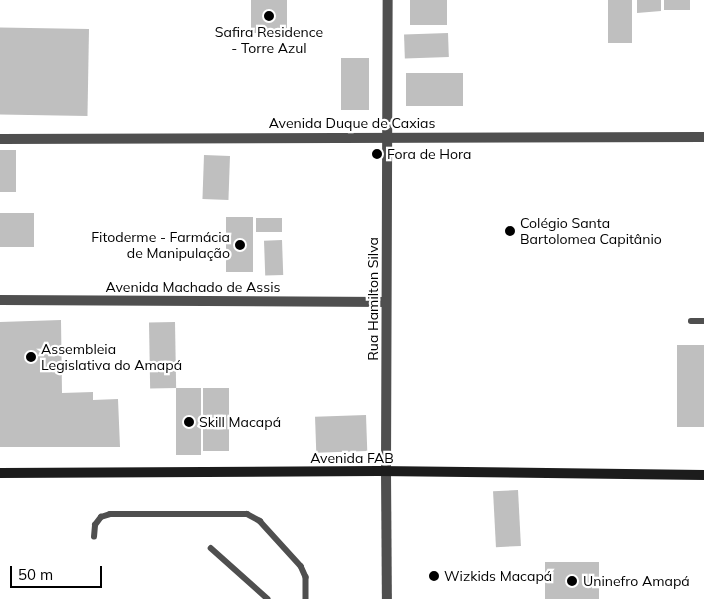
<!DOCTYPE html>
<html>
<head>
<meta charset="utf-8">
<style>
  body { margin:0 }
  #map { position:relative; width:704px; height:599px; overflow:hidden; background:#fff; font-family:Mulish,sans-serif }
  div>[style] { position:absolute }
  .building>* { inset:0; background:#bfbfbf; transform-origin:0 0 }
  .service>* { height:5.5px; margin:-2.75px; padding:0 2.75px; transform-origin:2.75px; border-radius:2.75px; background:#4f4f4f }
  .minor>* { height:10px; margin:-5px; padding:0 5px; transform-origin:5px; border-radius:5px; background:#4f4f4f }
  .tertiary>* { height:10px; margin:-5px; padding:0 5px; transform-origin:5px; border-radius:5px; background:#4f4f4f }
  .secondary>* { height:10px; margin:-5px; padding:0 5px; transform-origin:5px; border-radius:5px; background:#1c1c1c }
  .dots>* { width:14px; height:14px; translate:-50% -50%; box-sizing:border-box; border:2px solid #fff; border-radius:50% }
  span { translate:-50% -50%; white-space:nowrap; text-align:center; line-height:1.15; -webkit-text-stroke:4.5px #fff; paint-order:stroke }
  .poi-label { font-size:14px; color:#000 }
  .left { translate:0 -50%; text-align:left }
  .right { translate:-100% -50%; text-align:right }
  .street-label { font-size:14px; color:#000 }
  .scale { position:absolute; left:10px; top:566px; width:92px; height:22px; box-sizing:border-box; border:2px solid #000; border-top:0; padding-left:6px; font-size:15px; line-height:18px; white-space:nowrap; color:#000; -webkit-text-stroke:4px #fff; paint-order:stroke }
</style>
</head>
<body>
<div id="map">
  <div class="building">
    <div style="left:251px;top:0;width:36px;height:33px"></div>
    <div style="left:410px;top:0;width:37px;height:25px"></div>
    <div style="left:608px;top:0;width:24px;height:43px"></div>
    <div style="clip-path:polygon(637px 0,661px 0,661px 11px,637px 13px)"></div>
    <div style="left:664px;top:0;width:26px;height:10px"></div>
    <div style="left:89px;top:29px;width:87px;height:89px;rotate:91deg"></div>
    <div style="left:448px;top:33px;width:24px;height:44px;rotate:88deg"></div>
    <div style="left:341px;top:58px;width:28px;height:52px"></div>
    <div style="left:406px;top:73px;width:57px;height:33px"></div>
    <div style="left:0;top:150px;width:16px;height:42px"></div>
    <div style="left:204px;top:155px;width:26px;height:44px;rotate:2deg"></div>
    <div style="left:0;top:213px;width:34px;height:34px"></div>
    <div style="left:226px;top:217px;width:27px;height:55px"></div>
    <div style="left:256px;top:218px;width:26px;height:14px"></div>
    <div style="left:282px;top:240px;width:35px;height:18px;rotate:88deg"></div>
    <div style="clip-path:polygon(61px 320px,62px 393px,93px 392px,93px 400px,118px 399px,120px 447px,0 447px,0 322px)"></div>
    <div style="left:175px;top:322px;width:66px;height:26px;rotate:89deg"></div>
    <div style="left:677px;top:345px;width:27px;height:82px"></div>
    <div style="left:176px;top:388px;width:25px;height:67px"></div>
    <div style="left:203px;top:388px;width:26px;height:63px"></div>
    <div style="left:366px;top:415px;width:36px;height:51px;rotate:88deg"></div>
    <div style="left:518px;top:490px;width:56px;height:25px;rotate:87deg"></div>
    <div style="left:545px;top:562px;width:54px;height:37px"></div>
  </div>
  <div class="service">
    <div style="left:691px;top:321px;width:13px"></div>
    <div style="left:94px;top:537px;width:12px;rotate:-85deg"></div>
    <div style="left:95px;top:525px;width:10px;rotate:-53deg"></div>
    <div style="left:101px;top:517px;width:9px;rotate:-18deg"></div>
    <div style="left:110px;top:514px;width:137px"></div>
    <div style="left:247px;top:514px;width:15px;rotate:28deg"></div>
    <div style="left:260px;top:521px;width:61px;rotate:47.7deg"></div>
    <div style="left:301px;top:566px;width:12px;rotate:66deg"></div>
    <div style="left:306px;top:577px;width:22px;rotate:90deg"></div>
    <div style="left:211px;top:548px;width:76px;rotate:41.8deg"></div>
  </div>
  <div class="minor">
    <div style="left:0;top:139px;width:704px;rotate:-0.16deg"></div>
    <div style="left:0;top:300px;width:386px;rotate:0.3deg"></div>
    <div style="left:386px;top:471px;width:471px;rotate:-89.8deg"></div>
  </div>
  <div class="tertiary">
    <div style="left:386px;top:471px;width:128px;rotate:89.6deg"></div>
  </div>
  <div class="secondary">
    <div style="left:0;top:473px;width:378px;rotate:-0.3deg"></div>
    <div style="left:378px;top:471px;width:326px;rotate:0.7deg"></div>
  </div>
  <div class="dots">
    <div style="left:269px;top:16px;background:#000"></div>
    <div style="left:377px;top:154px;background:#000"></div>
    <div style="left:510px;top:231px;background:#000"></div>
    <div style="left:240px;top:245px;background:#000"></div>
    <div style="left:31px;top:357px;background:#000"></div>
    <div style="left:189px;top:422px;background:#000"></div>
    <div style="left:434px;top:576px;background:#000"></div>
    <div style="left:572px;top:581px;background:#000"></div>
  </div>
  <div class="poi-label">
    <span style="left:269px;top:40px">Safira Residence<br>- Torre Azul</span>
    <span class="left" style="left:387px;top:154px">Fora de Hora</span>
    <span class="left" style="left:520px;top:231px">Colégio Santa<br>Bartolomea Capitânio</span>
    <span class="right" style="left:230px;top:245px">Fitoderme - Farmácia<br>de Manipulação</span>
    <span class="left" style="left:41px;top:357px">Assembleia<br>Legislativa do Amapá</span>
    <span class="left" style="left:199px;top:422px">Skill Macapá</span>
    <span class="left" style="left:444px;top:576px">Wizkids Macapá</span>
    <span class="left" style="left:583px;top:581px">Uninefro Amapá</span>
  </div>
  <div class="street-label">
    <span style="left:352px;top:123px">Avenida Duque de Caxias</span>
    <span style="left:193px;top:287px">Avenida Machado de Assis</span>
    <span style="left:373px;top:299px;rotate:-90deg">Rua Hamilton Silva</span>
    <span style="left:352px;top:458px">Avenida FAB</span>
  </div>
  <div class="scale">50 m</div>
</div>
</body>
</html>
